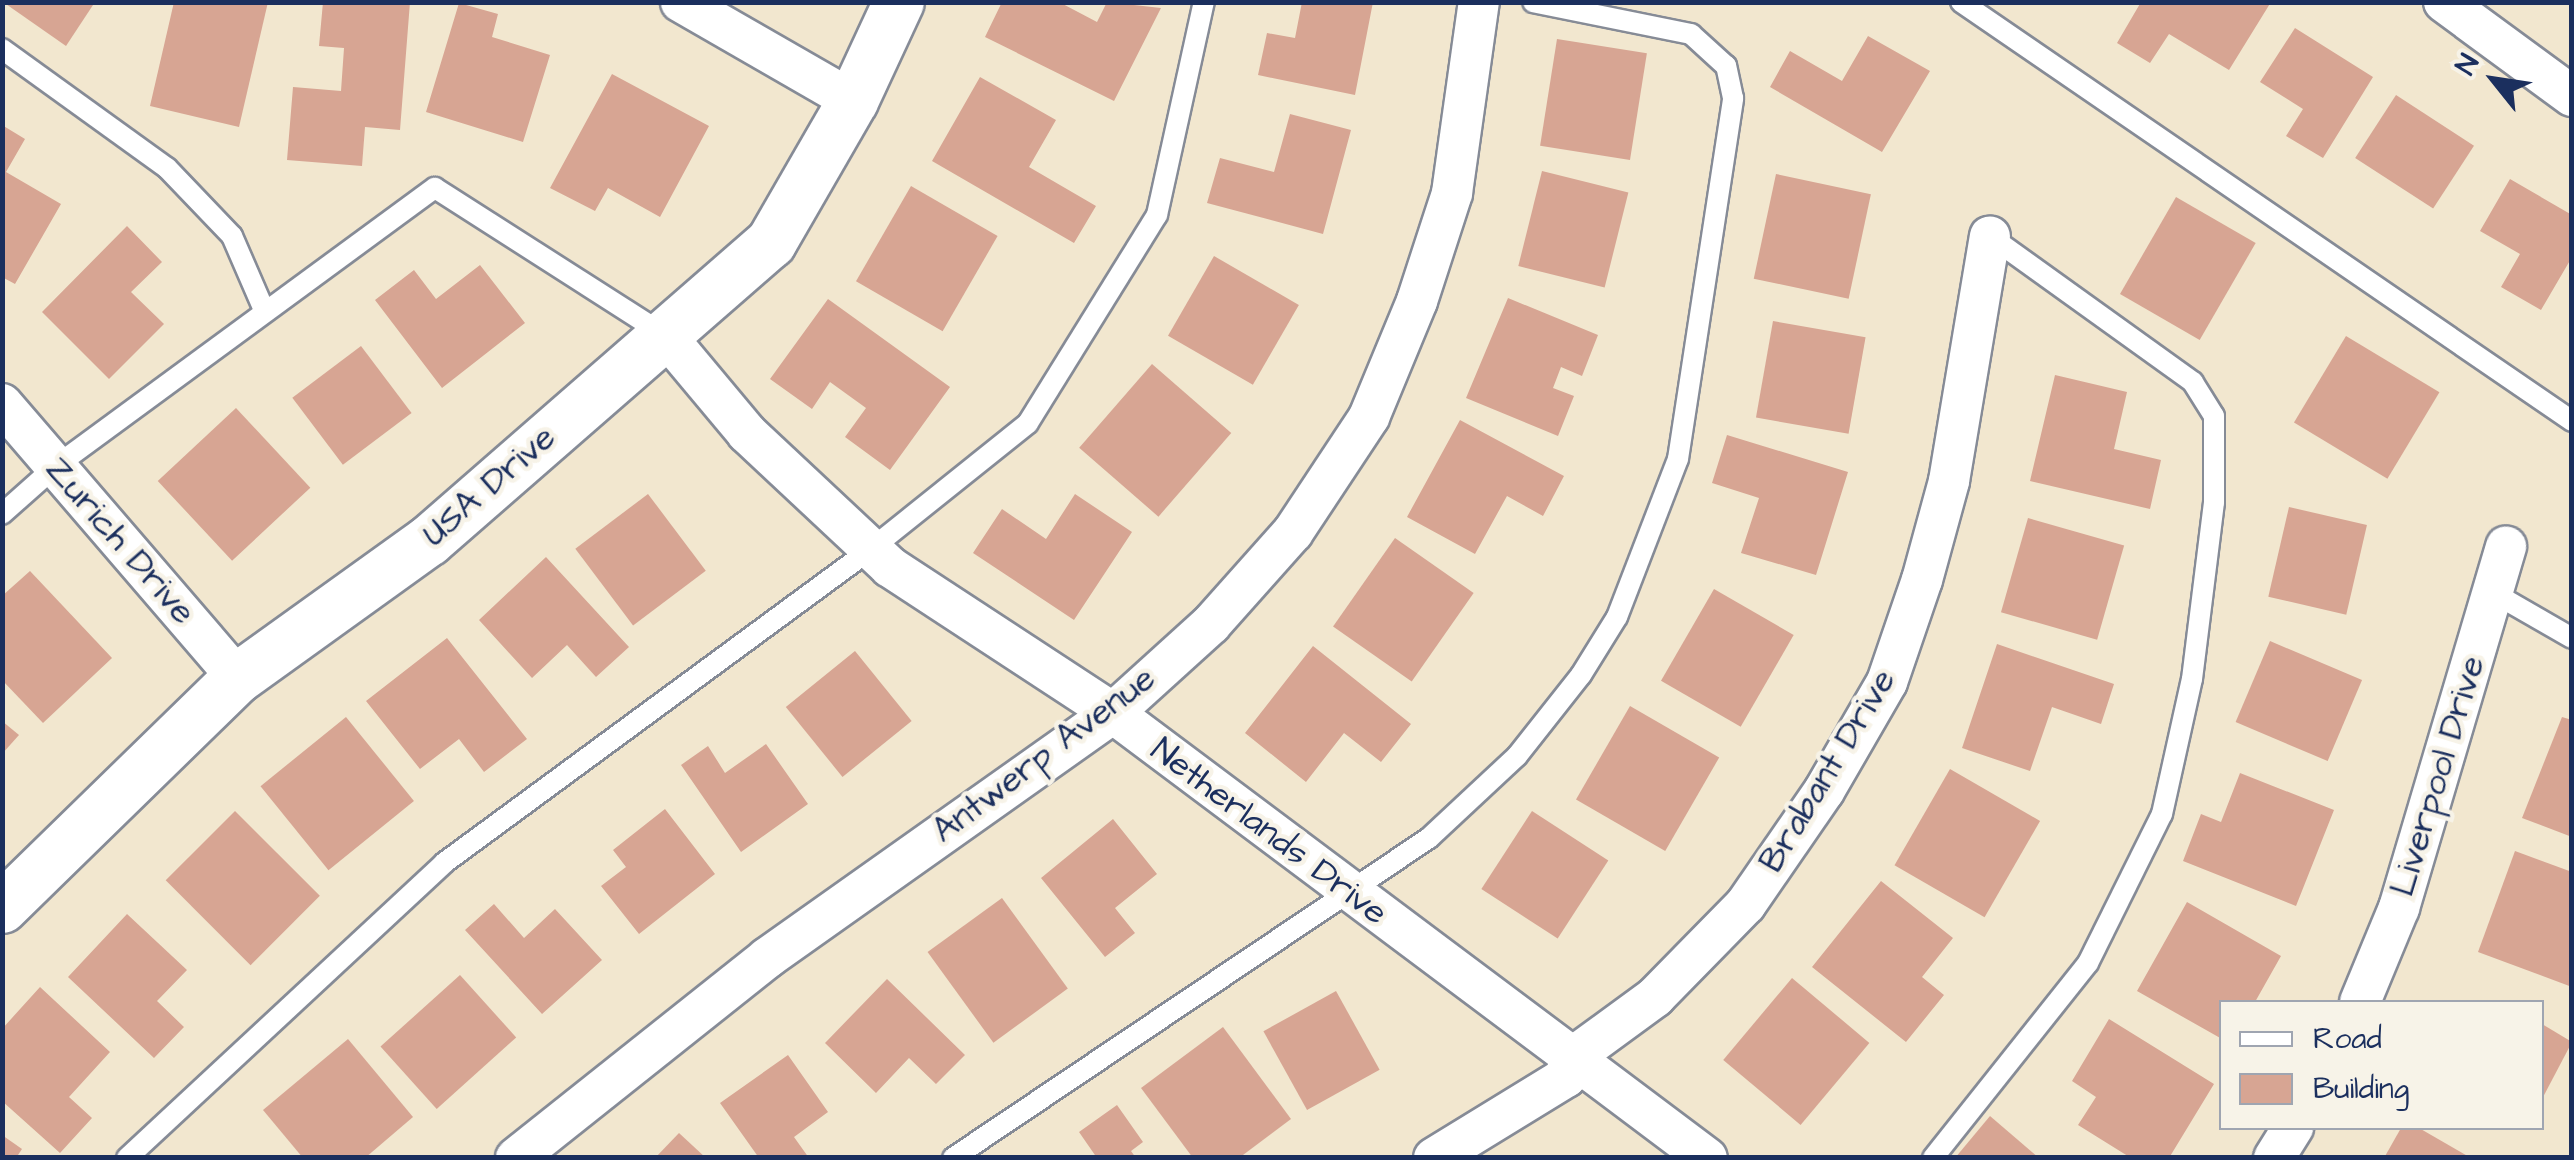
<!DOCTYPE html>
<html>
<head>
<meta charset="utf-8">
<style>
  body { margin:0 }
  #map { position:relative; width:2574px; height:1160px; overflow:hidden; background:#f2e7cf; font-family:"Architects Daughter",sans-serif }
  div>[style] { position:absolute }
  .building>* { inset:0; background:#d7a593; transform-origin:0 0 }
  .roads { filter:drop-shadow(2px 0 #868b96) drop-shadow(-2px 0 #868b96) drop-shadow(0 2px #868b96) drop-shadow(0 -2px #868b96) }
  .service>* { height:20px; margin:-10px; padding:0 10px; transform-origin:10px; border-radius:10px; background:#fff }
  .minor>* { height:40px; margin:-20px; padding:0 20px; transform-origin:20px; border-radius:20px; background:#fff }
  .tertiary>* { height:50px; margin:-25px; padding:0 25px; transform-origin:25px; border-radius:25px; background:#fff }
  span { translate:-50% -50%; white-space:nowrap; text-align:center; line-height:1.15; -webkit-text-stroke:9px #f7f3e8; paint-order:stroke }
  .street-label { font-size:35px; color:#1b2f5e }
  .frame { position:absolute; inset:0; border:5px solid #1b2f5e; pointer-events:none }
  .legend { position:absolute; left:2219px; top:1000px; width:325px; height:130px; box-sizing:border-box; background:#f7f3e8; border:2px solid #9fa5b1; margin:0; padding:12px 18px; list-style:none; font-size:30px; color:#1b2f5e }
  .legend li { display:flex; align-items:center; gap:20px; height:50px }
  .legend b { width:50px; border:2px solid #9fa5b1 }
  .north { position:absolute; left:2444px; top:30px; width:100px; height:100px; -webkit-text-stroke:8px #f7f3e8; paint-order:stroke; rotate:300deg; font-size:28px; font-weight:700; line-height:40px; text-align:center; color:#1b2f5e }
  .north::after { content:''; display:block; margin:auto; width:35px; height:45px; background:#1b2f5e; clip-path:polygon(50% 0,100% 100%,50% 72%,0 100%) }
</style>
</head>
<body>
<div id="map">
  <div class="building">
    <div style="clip-path:polygon(3px 2px,95px 2px,66px 46px)"></div>
    <div style="clip-path:polygon(174px 2px,268px 2px,239px 127px,150px 106px)"></div>
    <div style="clip-path:polygon(323px 2px,410px 2px,400px 130px,365px 127px,362px 166px,287px 160px,293px 87px,341px 91px,344px 48px,319px 46px)"></div>
    <div style="clip-path:polygon(1002px 2px,1059px 2px,1097px 22px,1107px 2px,1161px 8px,1114px 101px,985px 37px)"></div>
    <div style="clip-path:polygon(1302px 2px,1373px 2px,1355px 95px,1258px 75px,1267px 33px,1295px 38px)"></div>
    <div style="clip-path:polygon(2141px 2px,2271px 2px,2229px 70px,2169px 34px,2150px 63px,2117px 43px)"></div>
    <div style="clip-path:polygon(459px 3px,498px 14px,492px 37px,550px 55px,523px 142px,426px 112px)"></div>
    <div style="clip-path:polygon(2295px 28px,2373px 77px,2323px 158px,2286px 136px,2303px 109px,2260px 82px)"></div>
    <div style="clip-path:polygon(1868px 36px,1930px 71px,1882px 152px,1770px 87px,1790px 51px,1842px 81px)"></div>
    <div style="left:1557px;top:39px;width:91px;height:108px;rotate:9deg"></div>
    <div style="clip-path:polygon(612px 74px,709px 126px,660px 217px,608px 188px,595px 211px,550px 188px)"></div>
    <div style="clip-path:polygon(980px 77px,1056px 120px,1029px 167px,1096px 206px,1074px 243px,932px 161px)"></div>
    <div style="left:2396px;top:95px;width:93px;height:75px;rotate:33deg"></div>
    <div style="clip-path:polygon(1290px 114px,1351px 130px,1323px 234px,1207px 203px,1220px 158px,1274px 172px)"></div>
    <div style="clip-path:polygon(2px 125px,25px 139px,6px 172px,61px 204px,15px 284px,2px 277px)"></div>
    <div style="left:1542px;top:171px;width:89px;height:98px;rotate:14deg"></div>
    <div style="left:1776px;top:174px;width:97px;height:107px;rotate:12deg"></div>
    <div style="clip-path:polygon(2510px 179px,2572px 215px,2572px 257px,2541px 310px,2501px 287px,2520px 254px,2480px 231px)"></div>
    <div style="left:911px;top:186px;width:100px;height:110px;rotate:30deg"></div>
    <div style="left:2176px;top:197px;width:92px;height:112px;rotate:30deg"></div>
    <div style="clip-path:polygon(127px 226px,162px 262px,131px 292px,164px 324px,109px 379px,42px 312px)"></div>
    <div style="left:1214px;top:256px;width:98px;height:92px;rotate:30deg"></div>
    <div style="clip-path:polygon(480px 265px,525px 323px,442px 388px,375px 300px,414px 270px,436px 299px)"></div>
    <div style="clip-path:polygon(1508px 298px,1598px 335px,1582px 376px,1561px 367px,1553px 388px,1574px 396px,1558px 436px,1466px 398px)"></div>
    <div style="clip-path:polygon(828px 299px,950px 387px,890px 470px,845px 437px,866px 408px,830px 382px,812px 409px,770px 379px)"></div>
    <div style="left:1773px;top:321px;width:94px;height:98px;rotate:10deg"></div>
    <div style="left:2346px;top:336px;width:109px;height:101px;rotate:31deg"></div>
    <div style="left:361px;top:346px;width:84px;height:86px;rotate:53deg"></div>
    <div style="left:1152px;top:364px;width:105px;height:111px;rotate:41deg"></div>
    <div style="clip-path:polygon(2055px 375px,2127px 392px,2114px 449px,2161px 460px,2150px 509px,2030px 481px)"></div>
    <div style="left:236px;top:408px;width:109px;height:107px;rotate:47deg"></div>
    <div style="clip-path:polygon(1460px 420px,1564px 476px,1543px 516px,1507px 496px,1475px 554px,1407px 517px)"></div>
    <div style="clip-path:polygon(1727px 435px,1848px 472px,1816px 575px,1741px 553px,1759px 498px,1712px 483px)"></div>
    <div style="left:648px;top:494px;width:96px;height:91px;rotate:53deg"></div>
    <div style="clip-path:polygon(1075px 494px,1132px 532px,1074px 620px,973px 553px,1002px 509px,1046px 539px)"></div>
    <div style="left:2289px;top:507px;width:80px;height:92px;rotate:13deg"></div>
    <div style="left:2028px;top:518px;width:100px;height:98px;rotate:16deg"></div>
    <div style="left:1395px;top:538px;width:96px;height:108px;rotate:35deg"></div>
    <div style="clip-path:polygon(546px 557px,629px 647px,596px 677px,567px 645px,532px 678px,479px 620px)"></div>
    <div style="clip-path:polygon(30px 571px,112px 658px,43px 723px,2px 680px,2px 596px)"></div>
    <div style="left:1714px;top:589px;width:92px;height:106px;rotate:30deg"></div>
    <div style="clip-path:polygon(447px 638px,527px 739px,484px 772px,459px 739px,420px 769px,366px 701px)"></div>
    <div style="left:2270px;top:641px;width:100px;height:88px;rotate:23deg"></div>
    <div style="clip-path:polygon(1997px 644px,2114px 684px,2101px 724px,2052px 707px,2030px 771px,1962px 748px)"></div>
    <div style="clip-path:polygon(1313px 646px,1411px 724px,1381px 762px,1344px 733px,1306px 782px,1245px 733px)"></div>
    <div style="left:855px;top:651px;width:90px;height:89px;rotate:51deg"></div>
    <div style="left:1630px;top:706px;width:103px;height:108px;rotate:30deg"></div>
    <div style="left:346px;top:717px;width:108px;height:110px;rotate:51deg"></div>
    <div style="clip-path:polygon(2562px 717px,2572px 720px,2572px 837px,2522px 818px)"></div>
    <div style="clip-path:polygon(2px 721px,19px 735px,2px 754px)"></div>
    <div style="clip-path:polygon(766px 744px,808px 804px,741px 852px,681px 765px,708px 746px,725px 773px)"></div>
    <div style="left:1950px;top:769px;width:104px;height:111px;rotate:30deg"></div>
    <div style="clip-path:polygon(2240px 773px,2334px 810px,2296px 906px,2183px 861px,2201px 814px,2221px 822px)"></div>
    <div style="clip-path:polygon(665px 809px,715px 874px,639px 934px,601px 886px,626px 867px,613px 850px)"></div>
    <div style="left:235px;top:811px;width:120px;height:98px;rotate:45deg"></div>
    <div style="left:1532px;top:811px;width:91px;height:93px;rotate:33deg"></div>
    <div style="clip-path:polygon(1113px 819px,1157px 874px,1115px 908px,1135px 933px,1105px 957px,1041px 878px)"></div>
    <div style="clip-path:polygon(2515px 851px,2572px 872px,2572px 987px,2478px 952px)"></div>
    <div style="clip-path:polygon(1881px 881px,1953px 938px,1922px 977px,1944px 995px,1906px 1042px,1812px 967px)"></div>
    <div style="left:1002px;top:898px;width:112px;height:92px;rotate:54deg"></div>
    <div style="clip-path:polygon(2187px 902px,2281px 956px,2255px 1002px,2222px 1002px,2222px 1039px,2137px 991px)"></div>
    <div style="clip-path:polygon(494px 904px,524px 938px,555px 909px,602px 960px,542px 1014px,465px 930px)"></div>
    <div style="clip-path:polygon(127px 914px,187px 970px,157px 1001px,184px 1027px,154px 1058px,68px 977px)"></div>
    <div style="left:460px;top:975px;width:84px;height:107px;rotate:48deg"></div>
    <div style="left:1792px;top:978px;width:101px;height:107px;rotate:40deg"></div>
    <div style="clip-path:polygon(887px 979px,965px 1055px,936px 1084px,909px 1058px,876px 1093px,825px 1043px)"></div>
    <div style="clip-path:polygon(40px 987px,110px 1052px,69px 1097px,92px 1118px,60px 1153px,2px 1101px,2px 1029px)"></div>
    <div style="left:1336px;top:991px;width:90px;height:83px;rotate:61deg"></div>
    <div style="clip-path:polygon(2109px 1019px,2214px 1084px,2169px 1158px,2131px 1158px,2078px 1125px,2096px 1097px,2072px 1081px)"></div>
    <div style="clip-path:polygon(2542px 1024px,2572px 1042px,2542px 1099px)"></div>
    <div style="clip-path:polygon(1223px 1027px,1291px 1119px,1239px 1158px,1193px 1158px,1141px 1088px)"></div>
    <div style="clip-path:polygon(348px 1039px,413px 1117px,365px 1158px,303px 1158px,263px 1110px)"></div>
    <div style="clip-path:polygon(788px 1055px,828px 1112px,794px 1137px,809px 1158px,759px 1158px,720px 1103px)"></div>
    <div style="clip-path:polygon(1117px 1105px,1143px 1142px,1131px 1151px,1136px 1158px,1097px 1158px,1079px 1132px)"></div>
    <div style="clip-path:polygon(1990px 1116px,2039px 1158px,1955px 1158px)"></div>
    <div style="clip-path:polygon(2401px 1128px,2419px 1128px,2471px 1158px,2384px 1158px)"></div>
    <div style="clip-path:polygon(679px 1133px,706px 1158px,655px 1158px)"></div>
    <div style="clip-path:polygon(2px 1135px,22px 1149px,16px 1158px,2px 1158px)"></div>
  </div>
  <div class="roads">
    <div class="service">
      <div style="left:1961px;top:2px;width:741px;rotate:34.44deg"></div>
      <div style="left:2px;top:49px;width:203px;rotate:35.8deg"></div>
      <div style="left:167px;top:168px;width:94px;rotate:46.3deg"></div>
      <div style="left:232px;top:236px;width:81px;rotate:66.6deg"></div>
      <div style="left:2px;top:514px;width:72px;rotate:-41.6deg"></div>
      <div style="left:56px;top:466px;width:470px;rotate:-36.3deg"></div>
      <div style="left:435px;top:188px;width:273px;rotate:32.6deg"></div>
      <div style="left:2492px;top:592px;width:92px;rotate:29.9deg"></div>
      <div style="left:127px;top:1158px;width:433px;rotate:-42.9deg"></div>
      <div style="left:444px;top:863px;width:530px;rotate:-36.33deg"></div>
      <div style="left:871px;top:549px;width:201px;rotate:-38.7deg"></div>
      <div style="left:1028px;top:423px;width:245px;rotate:-58.2deg"></div>
      <div style="left:1157px;top:215px;width:218px;rotate:-77.6deg"></div>
      <div style="left:953px;top:1158px;width:574px;rotate:-33.91deg"></div>
      <div style="left:1429px;top:838px;width:120px;rotate:-43deg"></div>
      <div style="left:1517px;top:756px;width:103px;rotate:-51.7deg"></div>
      <div style="left:1581px;top:675px;width:68px;rotate:-58.2deg"></div>
      <div style="left:1617px;top:617px;width:169px;rotate:-68.9deg"></div>
      <div style="left:1678px;top:459px;width:365px;rotate:-81.3deg"></div>
      <div style="left:1733px;top:98px;width:33px;rotate:-102deg"></div>
      <div style="left:1726px;top:66px;width:47px;rotate:-137.6deg"></div>
      <div style="left:1691px;top:34px;width:161px;rotate:-168.6deg"></div>
      <div style="left:1933px;top:1158px;width:249px;rotate:-51.5deg"></div>
      <div style="left:2088px;top:963px;width:166px;rotate:-63.6deg"></div>
      <div style="left:2162px;top:814px;width:138px;rotate:-77.5deg"></div>
      <div style="left:2192px;top:679px;width:178px;rotate:-82.9deg"></div>
      <div style="left:2214px;top:502px;width:86px;rotate:-90deg"></div>
      <div style="left:2214px;top:416px;width:40px;rotate:-122deg"></div>
      <div style="left:2193px;top:382px;width:250px;rotate:-144.3deg"></div>
    </div>
    <div class="minor">
      <div style="left:681px;top:2px;width:198px;rotate:29.9deg"></div>
      <div style="left:2444px;top:2px;width:159px;rotate:36.3deg"></div>
      <div style="left:666px;top:336px;width:126px;rotate:50.1deg"></div>
      <div style="left:747px;top:433px;width:196px;rotate:43.1deg"></div>
      <div style="left:890px;top:567px;width:267px;rotate:33.2deg"></div>
      <div style="left:1113px;top:713px;width:742px;rotate:36.84deg"></div>
      <div style="left:2px;top:404px;width:362px;rotate:49.3deg"></div>
      <div style="left:2360px;top:1002px;width:102px;rotate:-67.5deg"></div>
      <div style="left:2399px;top:908px;width:377px;rotate:-73.5deg"></div>
      <div style="left:516px;top:1158px;width:321px;rotate:-38.5deg"></div>
      <div style="left:767px;top:958px;width:424px;rotate:-35.3deg"></div>
      <div style="left:1113px;top:713px;width:132px;rotate:-42.2deg"></div>
      <div style="left:1211px;top:624px;width:123px;rotate:-48.3deg"></div>
      <div style="left:1293px;top:532px;width:138px;rotate:-56.5deg"></div>
      <div style="left:1369px;top:417px;width:126px;rotate:-67.5deg"></div>
      <div style="left:1417px;top:301px;width:114px;rotate:-72deg"></div>
      <div style="left:1452px;top:193px;width:193px;rotate:-82deg"></div>
      <div style="left:1434px;top:1158px;width:155px;rotate:-31.5deg"></div>
      <div style="left:1566px;top:1077px;width:17px;rotate:-80deg"></div>
      <div style="left:1569px;top:1060px;width:107px;rotate:-36.2deg"></div>
      <div style="left:1655px;top:997px;width:130px;rotate:-45.6deg"></div>
      <div style="left:1746px;top:904px;width:137px;rotate:-55.4deg"></div>
      <div style="left:1824px;top:791px;width:126px;rotate:-60deg"></div>
      <div style="left:1887px;top:682px;width:108px;rotate:-71.1deg"></div>
      <div style="left:1922px;top:580px;width:103px;rotate:-74.7deg"></div>
      <div style="left:1949px;top:481px;width:248px;rotate:-80.5deg"></div>
      <div style="left:2274px;top:1158px;width:36px;rotate:-58deg"></div>
    </div>
    <div class="tertiary">
      <div style="left:2px;top:908px;width:330px;rotate:-44.3deg"></div>
      <div style="left:238px;top:678px;width:235px;rotate:-35.7deg"></div>
      <div style="left:429px;top:541px;width:454px;rotate:-41.1deg"></div>
      <div style="left:771px;top:243px;width:164px;rotate:-60deg"></div>
      <div style="left:853px;top:101px;width:109px;rotate:-65.1deg"></div>
    </div>
  </div>
  <div class="street-label">
    <span style="left:489px;top:486px;rotate:-41deg">USA Drive</span>
    <span style="left:120px;top:541px;rotate:49deg">Zurich Drive</span>
    <span style="left:1044px;top:755px;rotate:-37deg">Antwerp Avenue</span>
    <span style="left:1828px;top:771px;rotate:-59deg">Brabant Drive</span>
    <span style="left:2438px;top:776px;rotate:-73deg">Liverpool Drive</span>
    <span style="left:1269px;top:832px;rotate:37deg">Netherlands Drive</span>
  </div>
  <div class="frame"></div>
  <ul class="legend">
  <li><b style="height:12px;background:#fff"></b>Road</li>
  <li><b style="height:28px;background:#d7a593"></b>Building</li>
  </ul>
  <div class="north">N</div>
</div>
</body>
</html>
